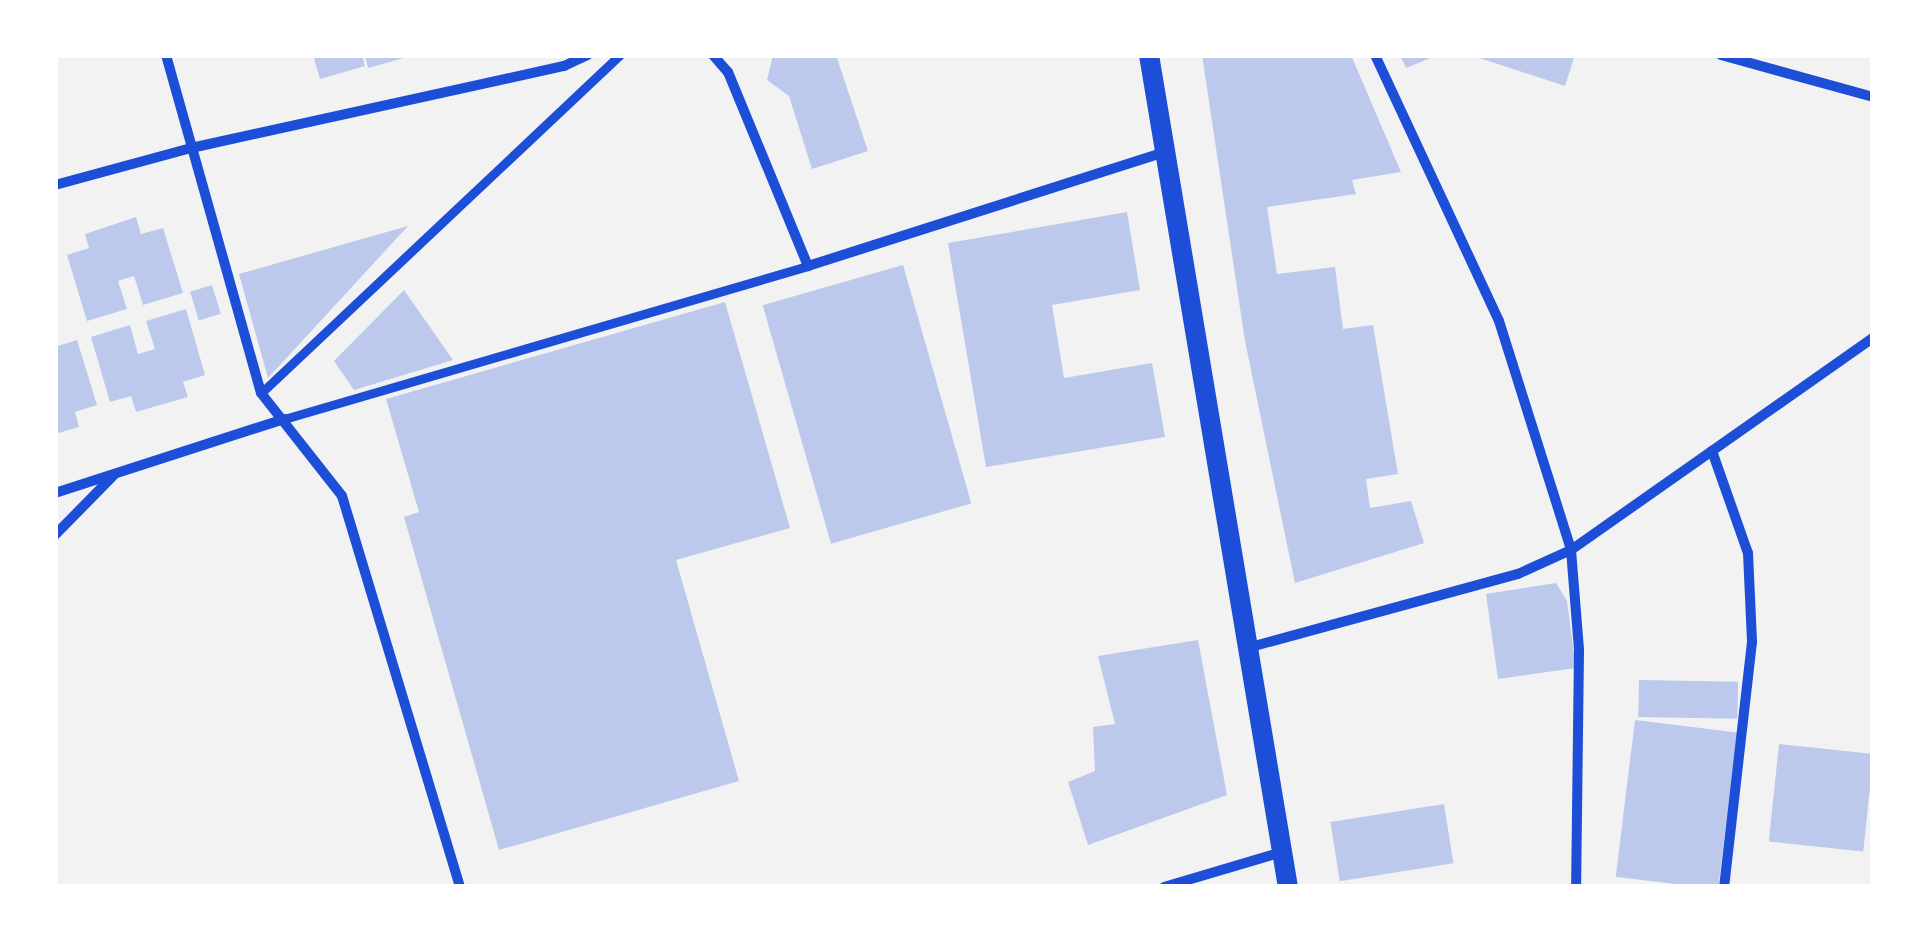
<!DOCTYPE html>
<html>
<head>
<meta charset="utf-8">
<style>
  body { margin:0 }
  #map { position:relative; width:1928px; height:942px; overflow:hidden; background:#f2f2f2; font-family:Arial,sans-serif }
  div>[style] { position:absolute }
  .building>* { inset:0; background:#bdc9ec; transform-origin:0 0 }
  .pedestrian>* { height:9px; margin:-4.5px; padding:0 4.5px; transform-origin:4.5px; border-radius:4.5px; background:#1d4ed8 }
  .minor>* { height:10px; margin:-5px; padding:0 5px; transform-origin:5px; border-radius:5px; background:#1d4ed8 }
  .secondary>* { height:20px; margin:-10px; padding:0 10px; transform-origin:10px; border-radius:10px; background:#1d4ed8 }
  span { translate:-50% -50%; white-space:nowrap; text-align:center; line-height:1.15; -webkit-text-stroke:10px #fff; paint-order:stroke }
  .frame { position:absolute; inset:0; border:58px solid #fff; pointer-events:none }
</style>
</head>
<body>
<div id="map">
  <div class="building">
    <div style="clip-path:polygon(313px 55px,362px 55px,365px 66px,320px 79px)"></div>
    <div style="clip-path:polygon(365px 55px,410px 55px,411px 56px,368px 68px)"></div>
    <div style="clip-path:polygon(773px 55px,836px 55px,868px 151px,812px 169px,789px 96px,767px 80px)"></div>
    <div style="clip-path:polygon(1202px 55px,1351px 55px,1401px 172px,1352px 180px,1356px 194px,1267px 207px,1277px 274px,1335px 267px,1343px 329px,1373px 325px,1398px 474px,1366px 479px,1370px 508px,1411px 501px,1424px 543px,1295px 583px,1245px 341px)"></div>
    <div style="clip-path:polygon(1400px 55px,1438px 55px,1406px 68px)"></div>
    <div style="clip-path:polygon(1470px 55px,1575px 55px,1565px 86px)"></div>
    <div style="clip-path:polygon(1127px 212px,1140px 290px,1052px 305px,1064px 378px,1152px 363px,1165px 437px,986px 467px,948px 243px)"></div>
    <div style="clip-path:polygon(136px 217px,141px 234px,163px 228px,183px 293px,143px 305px,134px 276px,118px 281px,127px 309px,87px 321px,67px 255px,89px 248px,85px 234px)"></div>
    <div style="clip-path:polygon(408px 226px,268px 378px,239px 274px)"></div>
    <div style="left:903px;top:265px;width:248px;height:146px;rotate:74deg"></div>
    <div style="left:212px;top:285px;width:30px;height:23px;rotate:73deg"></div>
    <div style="clip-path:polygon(404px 290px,453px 360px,354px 390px,334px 361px)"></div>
    <div style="clip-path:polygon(725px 302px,790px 528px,676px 560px,739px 781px,499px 850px,404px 517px,419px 512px,386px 399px)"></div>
    <div style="clip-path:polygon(186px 309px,205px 375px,183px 382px,188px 397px,136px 412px,131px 396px,110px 402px,91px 337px,130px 325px,138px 354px,155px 349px,146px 321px)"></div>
    <div style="clip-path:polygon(77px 340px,97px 405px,75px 412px,79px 427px,55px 434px,55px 347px)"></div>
    <div style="clip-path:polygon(1556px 583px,1567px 601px,1576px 668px,1498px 679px,1486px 594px)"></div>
    <div style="clip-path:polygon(1198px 640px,1227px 795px,1088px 845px,1068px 782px,1095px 771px,1093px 727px,1115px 724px,1098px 656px)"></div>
    <div style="left:1639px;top:680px;width:99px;height:37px;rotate:1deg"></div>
    <div style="left:1635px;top:720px;width:103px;height:158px;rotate:7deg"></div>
    <div style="left:1779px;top:744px;width:95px;height:98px;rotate:6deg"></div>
    <div style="left:1444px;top:804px;width:60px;height:115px;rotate:81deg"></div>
  </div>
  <div class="pedestrian">
    <div style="left:261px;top:393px;width:493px;rotate:-43.3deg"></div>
    <div style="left:284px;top:419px;width:546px;rotate:-16.28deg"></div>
  </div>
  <div class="minor">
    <div style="left:166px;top:55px;width:351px;rotate:74.3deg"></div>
    <div style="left:261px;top:393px;width:131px;rotate:51.8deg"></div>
    <div style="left:342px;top:496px;width:408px;rotate:73.2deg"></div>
    <div style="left:713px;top:55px;width:23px;rotate:49deg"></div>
    <div style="left:728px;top:72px;width:210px;rotate:67.6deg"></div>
    <div style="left:808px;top:266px;width:373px;rotate:-17.7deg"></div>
    <div style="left:1375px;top:55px;width:293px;rotate:65deg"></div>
    <div style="left:1499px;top:321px;width:240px;rotate:72.5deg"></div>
    <div style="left:1571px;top:550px;width:100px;rotate:85.4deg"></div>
    <div style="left:1579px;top:650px;width:237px;rotate:90.7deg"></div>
    <div style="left:1721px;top:55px;width:158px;rotate:15.4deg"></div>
    <div style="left:55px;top:185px;width:141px;rotate:-15.2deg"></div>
    <div style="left:191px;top:148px;width:382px;rotate:-12.4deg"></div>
    <div style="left:564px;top:66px;width:26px;rotate:-25deg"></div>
    <div style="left:1712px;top:451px;width:108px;rotate:70.6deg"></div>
    <div style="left:1748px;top:553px;width:89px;rotate:87.4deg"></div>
    <div style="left:1752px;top:642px;width:247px;rotate:96.5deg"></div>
    <div style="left:55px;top:493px;width:241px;rotate:-17.9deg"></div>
    <div style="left:55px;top:535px;width:84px;rotate:-45.5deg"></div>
    <div style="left:1247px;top:648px;width:281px;rotate:-15.3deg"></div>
    <div style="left:1518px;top:574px;width:58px;rotate:-24.4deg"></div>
    <div style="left:1571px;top:550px;width:369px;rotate:-35.1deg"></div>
    <div style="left:1164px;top:887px;width:123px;rotate:-16.5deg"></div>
  </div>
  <div class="secondary">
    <div style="left:1149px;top:55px;width:844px;rotate:80.52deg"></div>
  </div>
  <div class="frame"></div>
</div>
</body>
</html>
